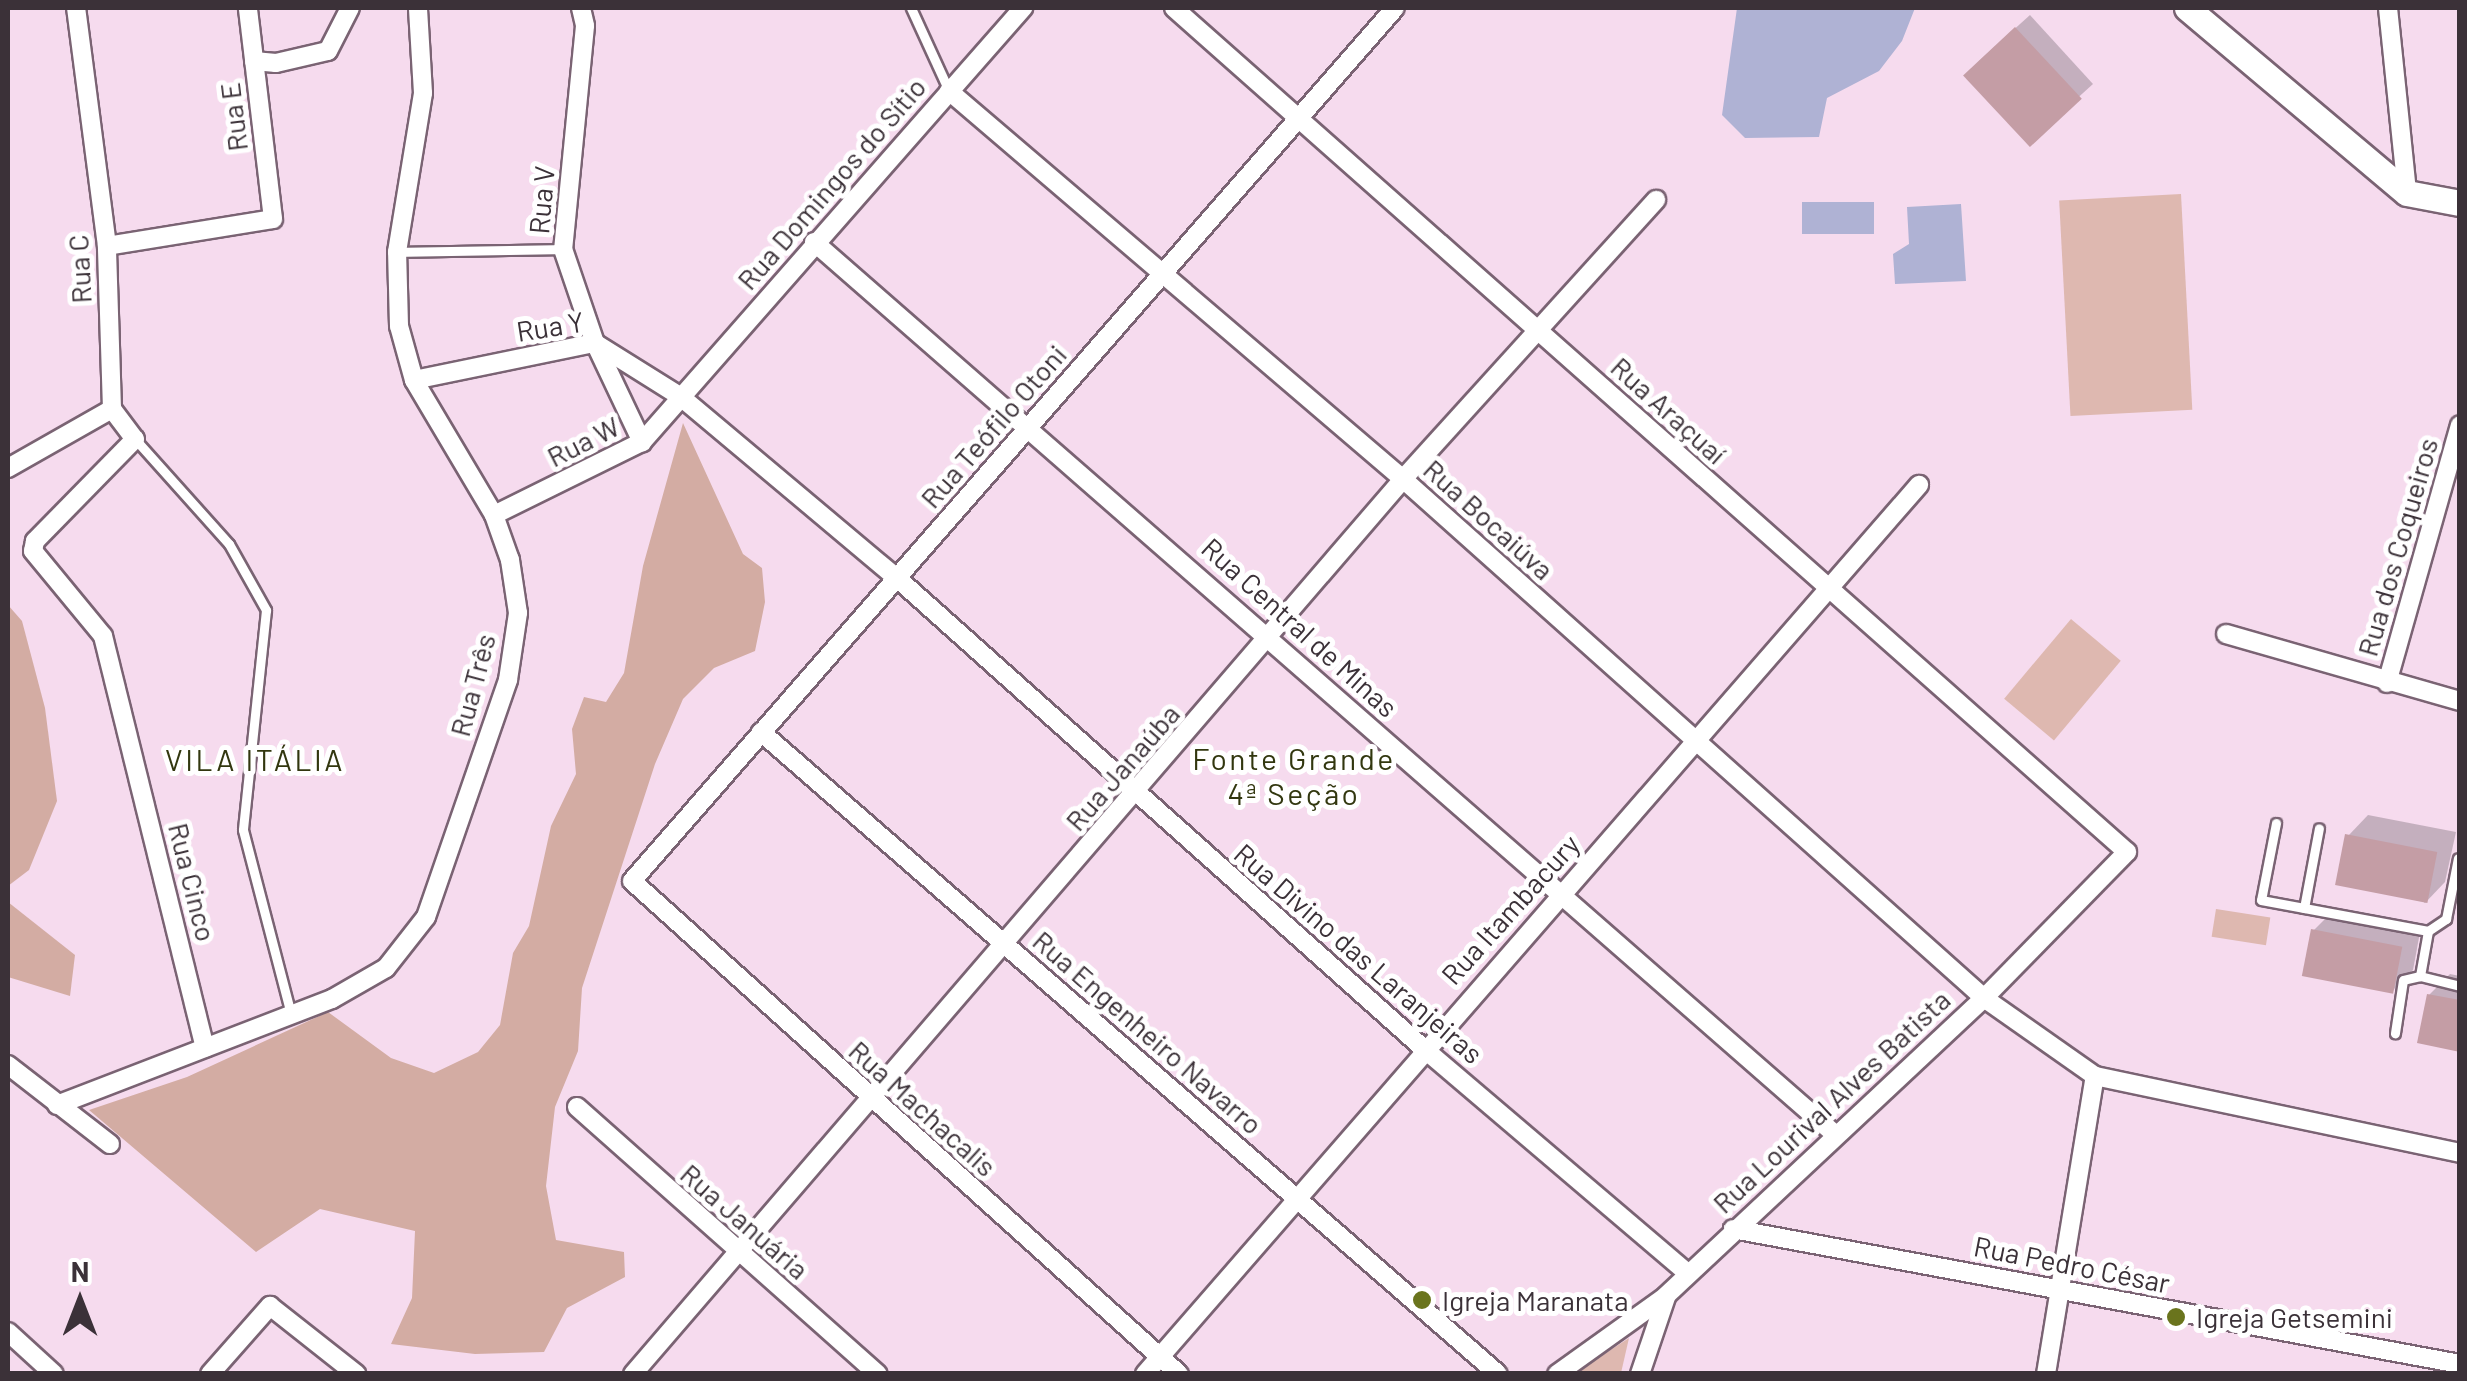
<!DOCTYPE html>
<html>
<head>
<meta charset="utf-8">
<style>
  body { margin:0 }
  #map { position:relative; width:2467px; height:1381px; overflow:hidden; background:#f6dbee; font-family:Barlow,sans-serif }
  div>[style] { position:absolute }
  .green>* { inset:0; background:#deb8b0; transform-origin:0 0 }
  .forest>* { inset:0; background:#d3aca3 }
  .water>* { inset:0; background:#afb2d4; transform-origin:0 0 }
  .shadow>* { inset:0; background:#0003 }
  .building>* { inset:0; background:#c49da5; transform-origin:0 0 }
  .roads { filter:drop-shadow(2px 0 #7a6373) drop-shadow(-2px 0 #7a6373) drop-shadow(0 2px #7a6373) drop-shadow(0 -2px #7a6373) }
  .lane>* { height:9px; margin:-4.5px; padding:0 4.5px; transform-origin:4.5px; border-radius:4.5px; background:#fff }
  .street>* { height:18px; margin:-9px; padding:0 9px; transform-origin:9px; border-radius:9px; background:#fff }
  .secondary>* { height:25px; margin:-12.5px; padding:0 12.5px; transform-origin:12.5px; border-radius:12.5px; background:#fff }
  .dots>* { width:28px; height:28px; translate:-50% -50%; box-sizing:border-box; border:5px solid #fff; border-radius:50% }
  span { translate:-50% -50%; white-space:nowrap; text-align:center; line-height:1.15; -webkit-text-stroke:10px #fff; paint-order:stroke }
  .street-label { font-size:28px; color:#3b3138 }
  .poi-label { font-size:28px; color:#3b3138 }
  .left { translate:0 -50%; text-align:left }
  .neighbourhood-label { font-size:30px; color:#32370f; letter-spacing:2.5px }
  .frame { position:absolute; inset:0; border:10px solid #3b3138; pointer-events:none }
  .north { position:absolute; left:30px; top:1251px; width:100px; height:100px; -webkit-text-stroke:8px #fff; paint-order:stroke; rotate:0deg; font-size:28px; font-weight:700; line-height:40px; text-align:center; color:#3b3138 }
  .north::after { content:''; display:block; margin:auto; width:35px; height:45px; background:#3b3138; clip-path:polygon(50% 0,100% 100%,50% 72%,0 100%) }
</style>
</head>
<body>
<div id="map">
  <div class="green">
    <div style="left:2181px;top:194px;width:216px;height:122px;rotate:87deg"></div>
    <div style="left:2071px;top:619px;width:65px;height:104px;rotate:40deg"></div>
    <div style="left:2216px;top:909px;width:55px;height:28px;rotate:9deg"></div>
    <div style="clip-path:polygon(1629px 1338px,1621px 1373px,1575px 1373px)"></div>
  </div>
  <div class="forest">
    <div style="clip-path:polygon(683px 423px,743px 554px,762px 568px,765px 602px,755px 651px,714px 668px,683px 699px,655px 764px,582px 988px,578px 1051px,555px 1107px,546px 1186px,556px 1240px,624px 1252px,625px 1277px,567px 1308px,544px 1352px,475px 1354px,391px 1344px,412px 1298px,415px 1231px,320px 1209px,256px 1252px,89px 1110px,187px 1077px,328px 1012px,391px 1058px,434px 1073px,478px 1052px,500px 1025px,513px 953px,529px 926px,551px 826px,576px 774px,572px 729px,584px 697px,606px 702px,624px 673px,643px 566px)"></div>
    <div style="clip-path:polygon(8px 605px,22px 621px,45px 708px,57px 801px,29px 870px,8px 886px)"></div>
    <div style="clip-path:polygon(8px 902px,75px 955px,70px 996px,8px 977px)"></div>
  </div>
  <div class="water">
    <div style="clip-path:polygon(1737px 8px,1915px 8px,1902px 41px,1879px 71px,1827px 98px,1819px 137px,1745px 138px,1722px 115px)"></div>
    <div style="left:1874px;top:202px;width:32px;height:72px;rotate:90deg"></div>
    <div style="clip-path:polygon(1961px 204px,1966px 281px,1895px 284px,1893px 254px,1909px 244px,1907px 207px)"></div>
  </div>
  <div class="shadow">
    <div style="clip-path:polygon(2030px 15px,2093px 84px,2028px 143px,1979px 61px)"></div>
    <div style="clip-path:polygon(2368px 815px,2456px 832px,2445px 882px,2425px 903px,2348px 836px)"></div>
    <div style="clip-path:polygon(2334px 910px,2421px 927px,2413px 970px,2392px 991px,2313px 931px)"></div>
    <div style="clip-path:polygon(2450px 974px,2460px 976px,2460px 1049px,2429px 995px)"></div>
  </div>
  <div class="building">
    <div style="left:2015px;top:27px;width:98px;height:71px;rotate:47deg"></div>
    <div style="left:2345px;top:834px;width:94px;height:52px;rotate:11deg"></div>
    <div style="left:2311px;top:929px;width:93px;height:48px;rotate:11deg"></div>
    <div style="clip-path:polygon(2427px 994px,2460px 1000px,2460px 1052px,2417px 1043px)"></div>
  </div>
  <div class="roads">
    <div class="lane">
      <div style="left:911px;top:8px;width:91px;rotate:65.4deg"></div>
      <div style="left:397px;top:252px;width:166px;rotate:-1deg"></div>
      <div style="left:135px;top:439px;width:141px;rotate:48.2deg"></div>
      <div style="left:229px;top:544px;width:76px;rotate:60.7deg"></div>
      <div style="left:266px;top:610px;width:221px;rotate:96deg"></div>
      <div style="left:243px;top:830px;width:190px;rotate:75.4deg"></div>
      <div style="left:2276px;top:823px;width:78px;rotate:101deg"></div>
      <div style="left:2261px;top:900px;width:170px;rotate:10.5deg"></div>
      <div style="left:2428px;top:931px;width:46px;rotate:100.1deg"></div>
      <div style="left:2420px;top:976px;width:17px;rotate:167deg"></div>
      <div style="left:2403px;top:980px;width:54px;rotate:98.6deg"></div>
      <div style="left:2304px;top:908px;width:81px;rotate:-79.4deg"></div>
      <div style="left:2428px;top:931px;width:22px;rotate:-34deg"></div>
      <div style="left:2446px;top:919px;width:62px;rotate:-78.9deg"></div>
      <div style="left:2420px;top:976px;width:41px;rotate:14deg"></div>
    </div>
    <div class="street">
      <div style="left:581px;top:8px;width:18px;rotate:77deg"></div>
      <div style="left:585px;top:26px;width:224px;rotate:95.6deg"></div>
      <div style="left:563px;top:249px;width:99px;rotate:71.2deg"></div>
      <div style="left:595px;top:343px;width:110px;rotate:64.6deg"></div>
      <div style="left:1174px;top:8px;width:1273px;rotate:41.53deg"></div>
      <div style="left:2127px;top:852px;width:204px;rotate:134.4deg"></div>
      <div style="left:1984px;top:998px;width:436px;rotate:136.9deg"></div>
      <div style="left:1666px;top:1296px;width:134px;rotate:144.4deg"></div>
      <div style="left:2388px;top:8px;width:186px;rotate:84.1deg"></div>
      <div style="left:254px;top:61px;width:22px;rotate:5deg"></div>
      <div style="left:276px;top:63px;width:53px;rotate:-13deg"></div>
      <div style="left:328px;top:51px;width:48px;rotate:-62.9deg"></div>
      <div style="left:949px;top:91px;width:597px;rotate:40.52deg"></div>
      <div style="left:1403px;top:479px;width:779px;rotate:41.77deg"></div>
      <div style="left:1984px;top:998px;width:136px;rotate:35.1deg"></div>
      <div style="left:2095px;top:1076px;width:373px;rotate:11.9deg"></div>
      <div style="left:814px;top:242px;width:1357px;rotate:41.15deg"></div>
      <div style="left:107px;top:246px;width:168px;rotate:-9.2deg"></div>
      <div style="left:273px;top:219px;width:212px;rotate:-96.8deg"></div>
      <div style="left:414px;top:380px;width:185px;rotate:-11.6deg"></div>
      <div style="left:595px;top:343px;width:102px;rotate:32.1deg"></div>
      <div style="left:681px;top:397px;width:282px;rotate:40deg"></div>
      <div style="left:897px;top:578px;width:705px;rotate:41.78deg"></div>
      <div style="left:1423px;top:1048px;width:345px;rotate:40.4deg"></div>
      <div style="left:112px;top:409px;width:38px;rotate:53deg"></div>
      <div style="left:135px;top:439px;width:143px;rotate:134.4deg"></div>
      <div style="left:35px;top:541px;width:10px;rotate:101deg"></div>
      <div style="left:33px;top:551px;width:110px;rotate:50.5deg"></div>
      <div style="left:103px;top:636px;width:424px;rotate:76.1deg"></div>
      <div style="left:8px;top:468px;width:120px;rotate:-29.6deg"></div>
      <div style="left:112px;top:409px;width:163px;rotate:-91.8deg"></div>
      <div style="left:107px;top:246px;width:240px;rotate:-97.4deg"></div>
      <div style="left:494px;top:515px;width:165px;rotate:-26.3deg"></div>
      <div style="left:642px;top:442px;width:578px;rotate:-48.72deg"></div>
      <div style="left:2226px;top:634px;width:243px;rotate:16deg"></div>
      <div style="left:2387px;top:683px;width:268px;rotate:-74.2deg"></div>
      <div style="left:761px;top:732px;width:977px;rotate:41.06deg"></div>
      <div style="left:8px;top:1065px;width:129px;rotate:37.8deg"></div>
      <div style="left:57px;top:1105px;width:295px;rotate:-21.1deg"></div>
      <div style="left:332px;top:999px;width:62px;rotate:-29.9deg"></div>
      <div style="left:386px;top:968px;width:65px;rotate:-51.9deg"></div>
      <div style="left:426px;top:917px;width:251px;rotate:-70.9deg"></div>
      <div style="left:508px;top:680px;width:68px;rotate:-81.5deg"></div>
      <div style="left:518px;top:613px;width:54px;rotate:-98.6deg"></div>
      <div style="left:510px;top:560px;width:48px;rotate:-109.6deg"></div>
      <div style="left:494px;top:515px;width:157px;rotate:-120.7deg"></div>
      <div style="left:414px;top:380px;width:56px;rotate:-105.5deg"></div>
      <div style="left:399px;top:326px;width:74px;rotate:-91.5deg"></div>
      <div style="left:397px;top:252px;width:161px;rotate:-80.7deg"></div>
      <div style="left:423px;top:93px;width:85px;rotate:-93.4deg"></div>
      <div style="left:577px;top:1107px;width:402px;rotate:41.6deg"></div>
      <div style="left:1733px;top:1229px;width:739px;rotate:10.52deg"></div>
      <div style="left:8px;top:1332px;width:62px;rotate:42.4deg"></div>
      <div style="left:210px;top:1374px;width:91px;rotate:-48.6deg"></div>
      <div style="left:270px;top:1306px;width:110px;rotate:38.3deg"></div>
      <div style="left:633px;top:1374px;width:1181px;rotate:-49.29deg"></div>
      <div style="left:1403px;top:479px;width:377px;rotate:-47.8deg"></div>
      <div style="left:1145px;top:1374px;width:1179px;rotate:-48.96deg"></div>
      <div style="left:1179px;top:1374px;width:736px;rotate:-137.97deg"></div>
      <div style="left:632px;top:881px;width:1159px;rotate:-48.85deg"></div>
      <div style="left:1640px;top:1374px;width:81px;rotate:-71.3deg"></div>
      <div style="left:2046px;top:1374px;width:302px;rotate:-80.7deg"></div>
    </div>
    <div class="secondary">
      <div style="left:2187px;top:8px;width:287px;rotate:40.1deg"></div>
      <div style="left:2407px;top:193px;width:54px;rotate:10.7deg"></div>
    </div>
  </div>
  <div class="dots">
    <div style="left:1422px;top:1300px;background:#6a741d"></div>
    <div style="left:2176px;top:1317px;background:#6a741d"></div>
  </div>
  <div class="street-label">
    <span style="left:233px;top:117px;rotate:-97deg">Rua E</span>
    <span style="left:831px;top:183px;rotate:-49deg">Rua Domingos do Sítio</span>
    <span style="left:541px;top:200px;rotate:-85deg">Rua V</span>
    <span style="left:79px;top:269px;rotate:-93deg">Rua C</span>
    <span style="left:550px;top:326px;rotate:-9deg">Rua Y</span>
    <span style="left:1669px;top:410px;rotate:42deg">Rua Araçuaí</span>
    <span style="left:993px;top:426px;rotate:-49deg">Rua Teófilo Otoni</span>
    <span style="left:583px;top:441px;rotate:-27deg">Rua W</span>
    <span style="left:1489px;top:519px;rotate:42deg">Rua Bocaiúva</span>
    <span style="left:2397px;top:547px;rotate:-74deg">Rua dos Coqueiros</span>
    <span style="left:1300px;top:627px;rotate:42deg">Rua Central de Minas</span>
    <span style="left:472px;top:685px;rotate:-75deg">Rua Três</span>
    <span style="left:1122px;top:767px;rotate:-49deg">Rua Janaúba</span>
    <span style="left:193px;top:882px;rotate:76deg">Rua Cinco</span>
    <span style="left:1510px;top:909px;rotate:-48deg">Rua Itambacury</span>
    <span style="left:1359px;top:953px;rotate:41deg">Rua Divino das Laranjeiras</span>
    <span style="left:1148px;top:1032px;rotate:41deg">Rua Engenheiro Navarro</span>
    <span style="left:1831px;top:1101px;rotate:-43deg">Rua Lourival Alves Batista</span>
    <span style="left:923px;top:1108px;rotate:42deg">Rua Machacalis</span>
    <span style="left:745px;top:1221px;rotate:41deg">Rua Januária</span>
    <span style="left:2072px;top:1264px;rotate:11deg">Rua Pedro César</span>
  </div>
  <div class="poi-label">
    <span class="left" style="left:1442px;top:1300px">Igreja Maranata</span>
    <span class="left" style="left:2196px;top:1317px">Igreja Getsemini</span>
  </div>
  <div class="neighbourhood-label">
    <span style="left:1294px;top:775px">Fonte Grande<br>4ª Seção</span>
    <span style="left:255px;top:759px">VILA ITÁLIA</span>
  </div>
  <div class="frame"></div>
  <div class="north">N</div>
</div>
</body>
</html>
